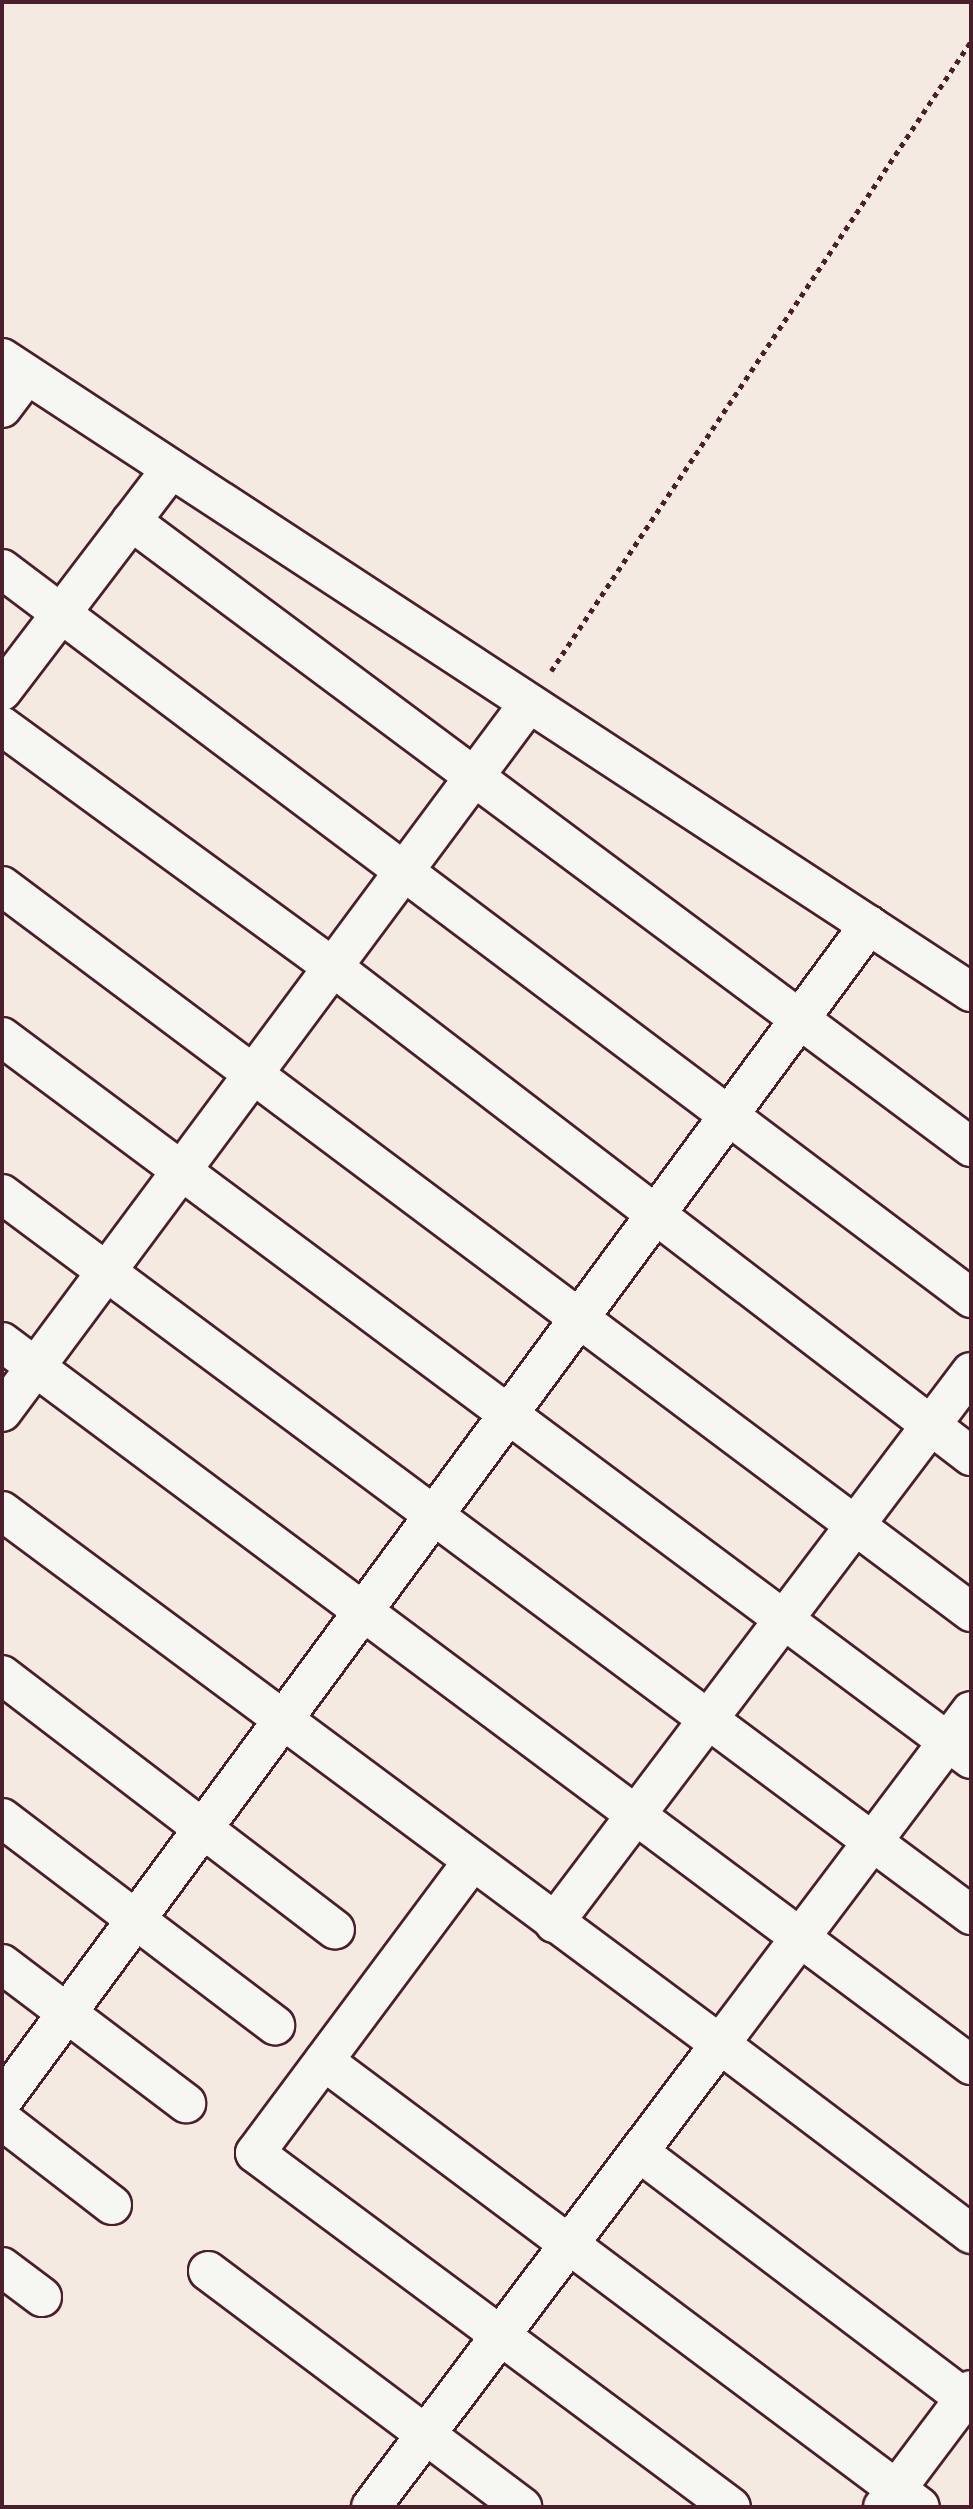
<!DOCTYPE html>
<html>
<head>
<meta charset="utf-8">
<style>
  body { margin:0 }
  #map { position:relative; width:973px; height:2509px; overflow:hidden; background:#f4eae2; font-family:"Comic Neue",sans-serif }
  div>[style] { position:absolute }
  .path>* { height:4.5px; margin-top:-2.25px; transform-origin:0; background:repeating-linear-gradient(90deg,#4a1f2b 0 5px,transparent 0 10px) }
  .roads { filter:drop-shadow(2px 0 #4a1f2b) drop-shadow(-2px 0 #4a1f2b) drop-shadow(0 2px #4a1f2b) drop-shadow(0 -2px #4a1f2b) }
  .minor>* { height:38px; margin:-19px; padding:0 19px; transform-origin:19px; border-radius:19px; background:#f6f6f2 }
  .tertiary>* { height:38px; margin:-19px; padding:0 19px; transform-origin:19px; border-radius:19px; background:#f6f6f2 }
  span { translate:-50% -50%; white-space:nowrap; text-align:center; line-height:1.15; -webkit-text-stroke:6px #f6f6f2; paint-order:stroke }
  .frame { position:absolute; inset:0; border:4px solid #4a1f2b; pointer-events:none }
</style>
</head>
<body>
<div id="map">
  <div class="path">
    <div style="left:551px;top:671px;width:757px;rotate:-56.31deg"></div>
  </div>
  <div class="roads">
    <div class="minor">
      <div style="left:2px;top:358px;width:1158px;rotate:33.2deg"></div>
      <div style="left:2px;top:408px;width:41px;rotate:-52.9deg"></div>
      <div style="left:131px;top:521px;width:1048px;rotate:36.69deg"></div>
      <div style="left:2px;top:569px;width:1213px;rotate:36.95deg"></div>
      <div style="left:2px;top:691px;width:279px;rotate:-52.7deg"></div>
      <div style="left:2px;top:726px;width:409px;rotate:36.1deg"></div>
      <div style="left:333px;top:967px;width:804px;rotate:37.47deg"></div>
      <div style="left:2px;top:886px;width:1211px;rotate:36.84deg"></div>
      <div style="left:2px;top:1037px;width:1208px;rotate:36.69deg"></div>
      <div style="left:2px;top:1194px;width:1208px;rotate:36.65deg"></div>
      <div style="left:2px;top:1342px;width:1209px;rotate:36.73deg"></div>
      <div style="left:2px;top:1412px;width:883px;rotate:-53.38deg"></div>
      <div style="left:2px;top:1511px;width:894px;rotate:36.59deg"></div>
      <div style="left:720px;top:2044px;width:417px;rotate:-53deg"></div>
      <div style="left:2px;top:1675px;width:419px;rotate:37.4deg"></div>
      <div style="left:2px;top:1818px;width:343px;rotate:37.2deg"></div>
      <div style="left:472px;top:1862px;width:363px;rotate:126.7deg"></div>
      <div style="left:255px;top:2153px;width:593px;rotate:36.64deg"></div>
      <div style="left:554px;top:1923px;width:691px;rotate:-52.88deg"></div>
      <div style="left:2px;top:1964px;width:231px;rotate:37.1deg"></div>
      <div style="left:324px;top:2061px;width:744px;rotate:36.81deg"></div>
      <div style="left:2px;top:2101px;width:1461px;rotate:-53.6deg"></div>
      <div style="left:2px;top:2120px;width:139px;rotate:37.7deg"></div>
      <div style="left:639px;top:2152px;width:416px;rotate:37.1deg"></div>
      <div style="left:2px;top:2267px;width:50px;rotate:36.9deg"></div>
      <div style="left:208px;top:2271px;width:393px;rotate:36.9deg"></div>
      <div style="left:883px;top:2507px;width:146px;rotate:-53.1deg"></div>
    </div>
    <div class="tertiary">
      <div style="left:371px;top:2507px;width:580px;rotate:-52.99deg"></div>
      <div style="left:720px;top:2044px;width:315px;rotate:37.1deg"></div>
    </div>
  </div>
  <div class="frame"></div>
</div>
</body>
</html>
